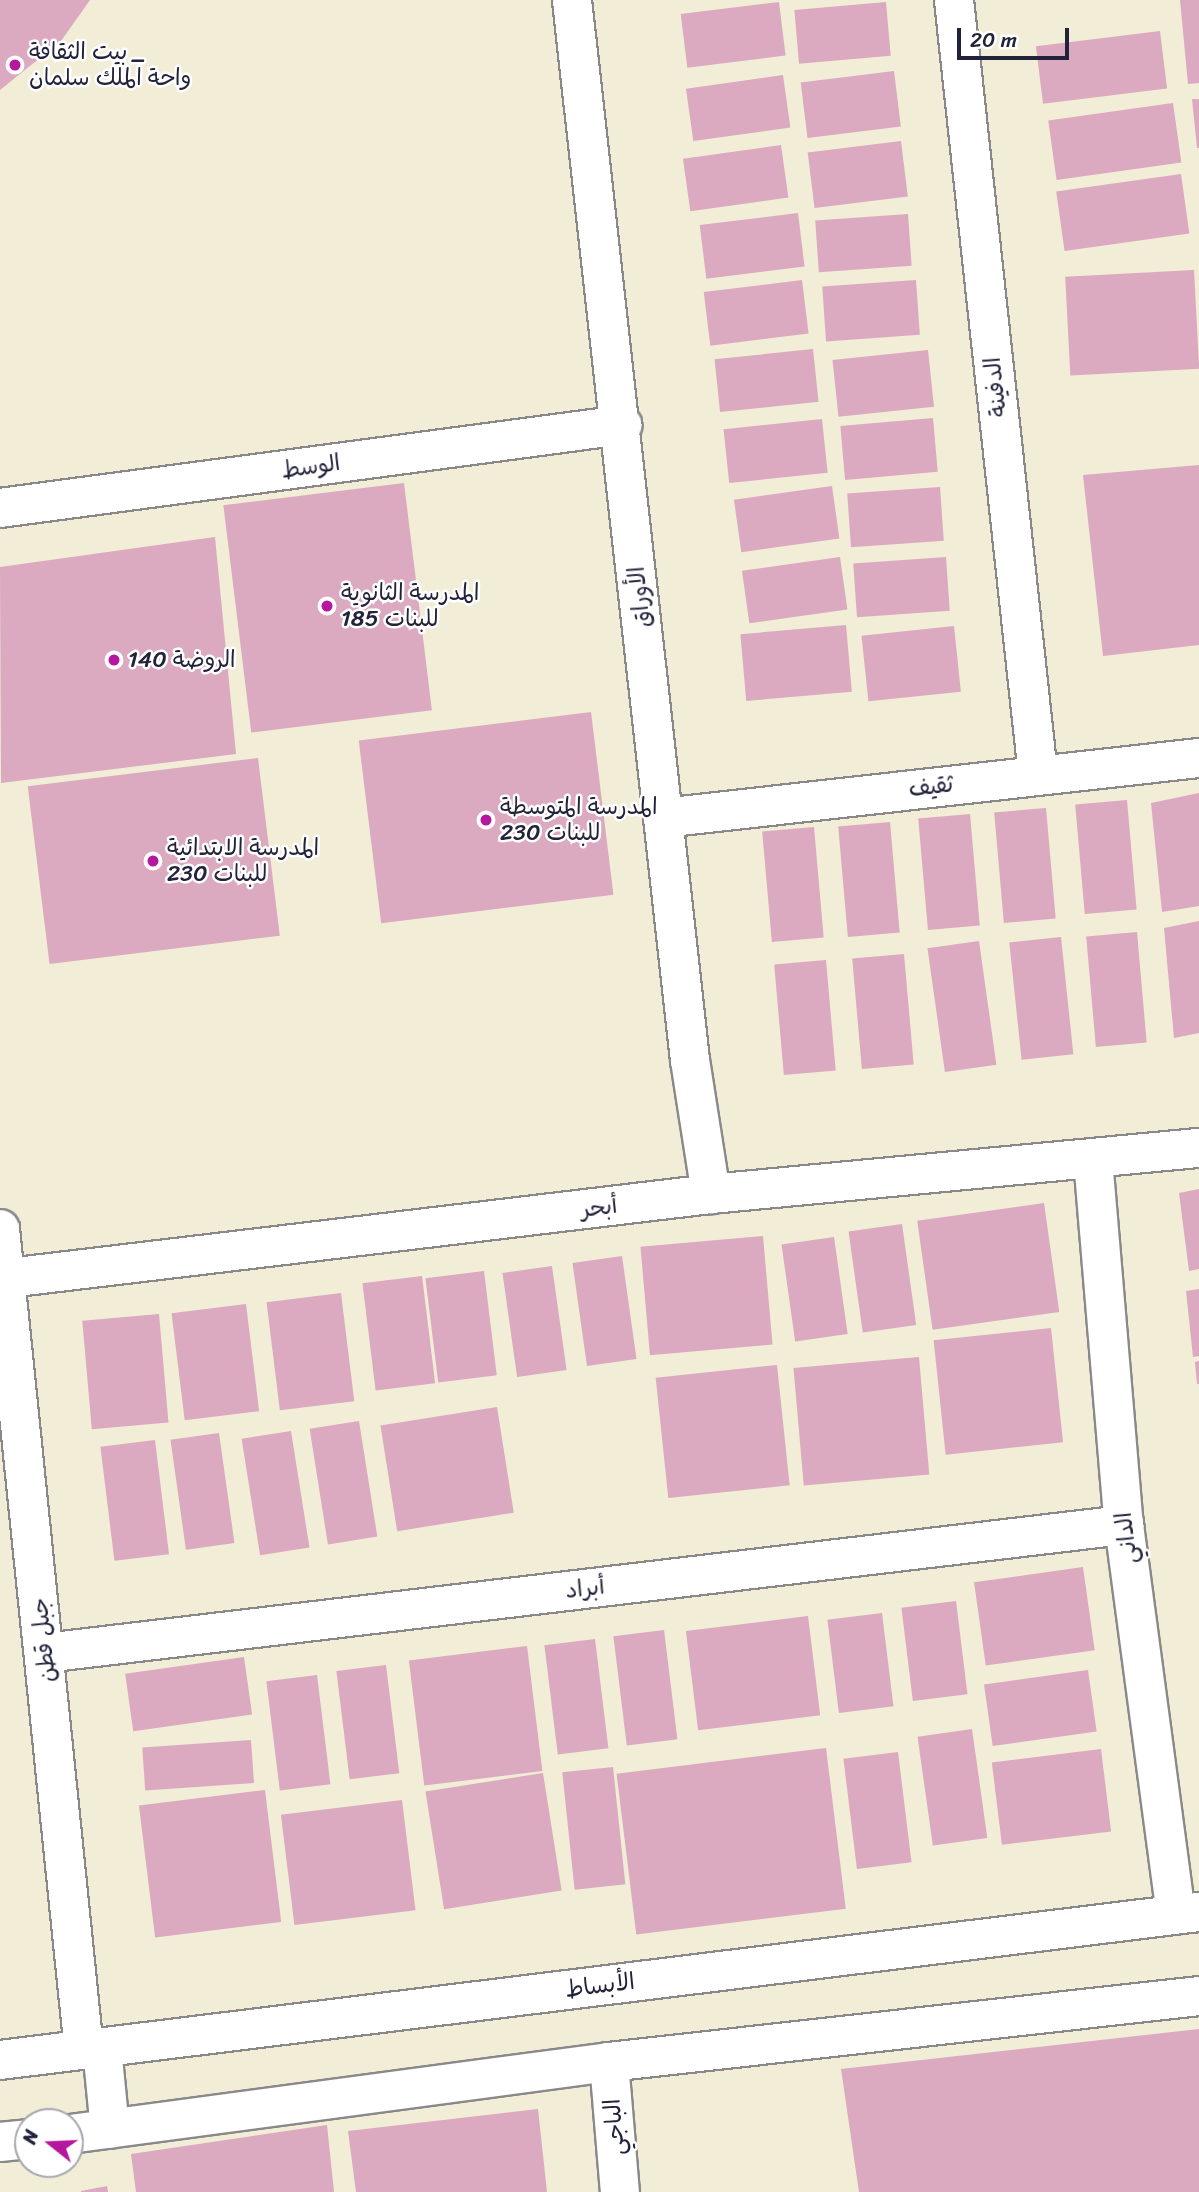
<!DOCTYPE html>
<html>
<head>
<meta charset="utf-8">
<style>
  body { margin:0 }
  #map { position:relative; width:1199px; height:2192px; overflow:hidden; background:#f1edd7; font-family:Sriracha,"Playpen Sans Arabic",sans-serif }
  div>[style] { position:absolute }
  .building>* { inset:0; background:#dba9c0; transform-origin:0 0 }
  .roads { filter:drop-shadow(2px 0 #8a8889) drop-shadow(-2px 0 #8a8889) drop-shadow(0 2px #8a8889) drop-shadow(0 -2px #8a8889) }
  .minor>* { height:38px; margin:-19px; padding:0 19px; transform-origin:19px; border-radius:19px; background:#fff }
  .dots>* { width:19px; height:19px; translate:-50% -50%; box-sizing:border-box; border:4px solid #fff; border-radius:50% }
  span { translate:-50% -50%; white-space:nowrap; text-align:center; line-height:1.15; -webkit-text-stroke:5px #fff; paint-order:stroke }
  .poi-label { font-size:23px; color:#22223b }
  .left { translate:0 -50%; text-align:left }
  .street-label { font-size:23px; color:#22223b }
  .north { position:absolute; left:14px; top:2108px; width:70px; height:70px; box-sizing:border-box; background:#fff; border:2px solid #a7a7b1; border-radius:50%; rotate:288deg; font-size:19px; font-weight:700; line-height:28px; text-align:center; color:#22223b }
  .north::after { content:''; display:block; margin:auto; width:24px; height:32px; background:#b5179e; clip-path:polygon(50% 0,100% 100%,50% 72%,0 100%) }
  .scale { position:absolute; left:957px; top:28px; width:112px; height:32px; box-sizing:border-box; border:4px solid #22223b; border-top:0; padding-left:9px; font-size:21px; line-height:24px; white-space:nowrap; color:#22223b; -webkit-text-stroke:5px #fff; paint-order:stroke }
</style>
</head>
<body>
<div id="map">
  <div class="building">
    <div style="clip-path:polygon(0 0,90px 0,61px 41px,0 90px)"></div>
    <div style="clip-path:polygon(1180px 0,1199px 0,1199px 83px,1188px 84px)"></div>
    <div style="left:779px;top:2px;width:54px;height:99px;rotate:83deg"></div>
    <div style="left:886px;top:2px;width:54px;height:92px;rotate:85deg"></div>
    <div style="left:1160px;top:31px;width:58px;height:125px;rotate:83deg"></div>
    <div style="left:894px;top:71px;width:56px;height:94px;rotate:83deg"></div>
    <div style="left:783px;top:75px;width:53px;height:98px;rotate:82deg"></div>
    <div style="clip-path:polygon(1192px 99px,1199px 99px,1199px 148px,1197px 148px)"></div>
    <div style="left:1173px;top:103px;width:60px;height:126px;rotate:82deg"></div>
    <div style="left:901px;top:141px;width:56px;height:94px;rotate:83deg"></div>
    <div style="left:781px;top:145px;width:53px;height:99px;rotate:82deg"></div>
    <div style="left:1181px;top:174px;width:60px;height:126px;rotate:82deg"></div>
    <div style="left:798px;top:213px;width:54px;height:99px;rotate:83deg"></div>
    <div style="left:908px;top:214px;width:52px;height:93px;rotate:86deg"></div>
    <div style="left:1194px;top:270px;width:99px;height:129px;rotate:87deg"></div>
    <div style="left:802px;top:280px;width:54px;height:99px;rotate:83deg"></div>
    <div style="left:916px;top:280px;width:55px;height:94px;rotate:86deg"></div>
    <div style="left:813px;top:349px;width:53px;height:99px;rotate:84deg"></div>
    <div style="left:928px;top:350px;width:57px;height:96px;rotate:84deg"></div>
    <div style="left:933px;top:418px;width:54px;height:93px;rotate:85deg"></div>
    <div style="left:822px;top:419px;width:54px;height:99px;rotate:84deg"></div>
    <div style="clip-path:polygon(1199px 465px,1199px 645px,1103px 656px,1083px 475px)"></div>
    <div style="left:404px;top:483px;width:229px;height:182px;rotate:83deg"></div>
    <div style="left:832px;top:486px;width:53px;height:99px;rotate:82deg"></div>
    <div style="left:940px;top:487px;width:54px;height:93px;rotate:86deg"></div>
    <div style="clip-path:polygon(215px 537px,236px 754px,1px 783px,0 567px)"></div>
    <div style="left:840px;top:557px;width:53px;height:99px;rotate:82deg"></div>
    <div style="left:946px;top:557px;width:54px;height:93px;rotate:86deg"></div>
    <div style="left:846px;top:625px;width:67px;height:106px;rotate:85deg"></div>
    <div style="left:954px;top:626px;width:66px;height:93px;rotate:84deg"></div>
    <div style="left:591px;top:712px;width:184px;height:234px;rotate:83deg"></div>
    <div style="left:258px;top:758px;width:179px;height:232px;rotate:83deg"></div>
    <div style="clip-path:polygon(1199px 793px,1199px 906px,1162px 912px,1151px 803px)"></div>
    <div style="left:1127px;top:800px;width:110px;height:52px;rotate:85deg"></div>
    <div style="left:1046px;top:808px;width:111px;height:52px;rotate:85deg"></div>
    <div style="left:970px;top:814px;width:112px;height:52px;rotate:85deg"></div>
    <div style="left:890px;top:822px;width:111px;height:52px;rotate:85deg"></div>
    <div style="left:814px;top:827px;width:111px;height:52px;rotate:85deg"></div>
    <div style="clip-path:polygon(1199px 921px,1199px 1033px,1174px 1038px,1164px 928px)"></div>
    <div style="left:1137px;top:932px;width:111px;height:51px;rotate:85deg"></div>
    <div style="left:1061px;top:937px;width:118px;height:52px;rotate:84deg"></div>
    <div style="left:979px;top:941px;width:125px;height:52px;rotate:82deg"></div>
    <div style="left:904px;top:954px;width:111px;height:52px;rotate:85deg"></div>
    <div style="left:826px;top:960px;width:111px;height:52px;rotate:85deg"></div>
    <div style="clip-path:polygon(1199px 1189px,1199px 1269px,1189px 1271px,1179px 1193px)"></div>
    <div style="left:1044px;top:1203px;width:110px;height:128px;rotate:82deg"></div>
    <div style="left:902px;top:1224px;width:102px;height:54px;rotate:82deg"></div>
    <div style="left:763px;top:1236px;width:109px;height:123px;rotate:85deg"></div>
    <div style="left:834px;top:1237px;width:98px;height:53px;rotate:82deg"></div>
    <div style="left:622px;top:1256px;width:104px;height:50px;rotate:82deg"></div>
    <div style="left:552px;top:1266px;width:105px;height:50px;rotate:82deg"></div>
    <div style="left:484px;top:1271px;width:105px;height:59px;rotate:83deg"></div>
    <div style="left:422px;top:1276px;width:108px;height:60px;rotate:83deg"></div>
    <div style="clip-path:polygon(1199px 1289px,1199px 1356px,1193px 1357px,1186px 1291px)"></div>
    <div style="left:341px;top:1293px;width:109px;height:75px;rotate:83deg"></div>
    <div style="left:246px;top:1304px;width:108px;height:75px;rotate:83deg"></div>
    <div style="left:159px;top:1314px;width:109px;height:77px;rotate:85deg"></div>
    <div style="left:1051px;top:1328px;width:115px;height:118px;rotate:84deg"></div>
    <div style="left:919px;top:1357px;width:118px;height:126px;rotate:85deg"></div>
    <div style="clip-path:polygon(1199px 1361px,1199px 1384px,1197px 1384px,1195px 1362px)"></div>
    <div style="left:777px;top:1365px;width:121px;height:122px;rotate:84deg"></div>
    <div style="left:497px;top:1407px;width:107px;height:118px;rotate:81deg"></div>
    <div style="left:359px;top:1421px;width:117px;height:50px;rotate:81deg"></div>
    <div style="left:291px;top:1431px;width:118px;height:50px;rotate:81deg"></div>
    <div style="left:219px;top:1433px;width:111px;height:49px;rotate:82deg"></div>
    <div style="left:155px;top:1440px;width:115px;height:55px;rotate:83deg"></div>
    <div style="left:1083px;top:1567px;width:84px;height:110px;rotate:82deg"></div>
    <div style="left:956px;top:1601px;width:94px;height:55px;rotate:83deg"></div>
    <div style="left:882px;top:1613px;width:94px;height:55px;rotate:83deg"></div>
    <div style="left:808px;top:1616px;width:100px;height:123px;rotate:83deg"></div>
    <div style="left:664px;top:1630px;width:110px;height:51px;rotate:83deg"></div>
    <div style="left:595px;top:1639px;width:110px;height:51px;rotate:83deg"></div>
    <div style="left:527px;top:1646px;width:126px;height:119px;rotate:83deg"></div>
    <div style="left:244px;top:1657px;width:58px;height:120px;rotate:82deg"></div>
    <div style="left:386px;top:1665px;width:109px;height:50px;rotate:83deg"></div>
    <div style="left:1088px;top:1670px;width:62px;height:105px;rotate:82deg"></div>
    <div style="left:317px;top:1675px;width:110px;height:51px;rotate:83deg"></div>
    <div style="left:972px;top:1729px;width:110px;height:55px;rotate:82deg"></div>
    <div style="left:251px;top:1740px;width:43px;height:109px;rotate:86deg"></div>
    <div style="left:826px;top:1748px;width:162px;height:211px;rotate:83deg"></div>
    <div style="left:1101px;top:1749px;width:83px;height:110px;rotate:83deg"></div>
    <div style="left:898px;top:1752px;width:111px;height:55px;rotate:83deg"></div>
    <div style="left:613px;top:1767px;width:118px;height:51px;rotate:84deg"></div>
    <div style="left:543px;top:1773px;width:119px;height:119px;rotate:81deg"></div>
    <div style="left:265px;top:1790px;width:133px;height:127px;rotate:83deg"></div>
    <div style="left:402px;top:1800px;width:111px;height:122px;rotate:83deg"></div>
    <div style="clip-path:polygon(1199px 2029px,1199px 2192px,859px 2192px,841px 2069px)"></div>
    <div style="clip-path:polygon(538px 2109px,547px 2192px,356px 2192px,348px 2131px)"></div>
    <div style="clip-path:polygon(327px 2125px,334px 2192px,136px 2192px,131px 2154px)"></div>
    <div style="clip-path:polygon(107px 2186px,108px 2192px,81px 2192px,81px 2191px)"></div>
  </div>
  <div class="roads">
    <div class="minor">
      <div style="left:572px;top:0;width:1067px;rotate:83.65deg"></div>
      <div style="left:690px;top:1060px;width:136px;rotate:81.1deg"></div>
      <div style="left:954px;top:0;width:779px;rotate:83.81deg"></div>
      <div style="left:0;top:508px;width:628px;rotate:-7.6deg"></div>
      <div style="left:663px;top:818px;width:539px;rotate:-6.39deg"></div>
      <div style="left:1093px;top:1159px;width:367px;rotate:85.2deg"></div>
      <div style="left:1124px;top:1525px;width:393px;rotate:82.4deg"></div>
      <div style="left:0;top:1229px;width:825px;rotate:84.16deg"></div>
      <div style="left:0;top:1279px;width:716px;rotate:-6.82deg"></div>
      <div style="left:711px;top:1194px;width:490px;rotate:-5.4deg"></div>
      <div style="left:45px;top:1653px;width:1087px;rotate:-6.77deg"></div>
      <div style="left:102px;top:2048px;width:81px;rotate:84.4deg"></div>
      <div style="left:0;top:2060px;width:1208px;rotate:-7.04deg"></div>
      <div style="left:609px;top:2062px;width:130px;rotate:85.2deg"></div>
      <div style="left:70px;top:2134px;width:544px;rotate:-7.61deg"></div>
      <div style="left:609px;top:2062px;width:594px;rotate:-6.38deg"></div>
      <div style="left:0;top:2142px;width:28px;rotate:-6deg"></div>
    </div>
  </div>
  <div class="dots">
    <div style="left:15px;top:65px;background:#b5179e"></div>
    <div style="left:327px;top:606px;background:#b5179e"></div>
    <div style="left:114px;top:660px;background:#b5179e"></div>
    <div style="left:486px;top:820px;background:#b5179e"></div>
    <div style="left:153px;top:861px;background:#b5179e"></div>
  </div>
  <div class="poi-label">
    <span class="left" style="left:29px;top:65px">بيت الثقافة _<br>واحة الملك سلمان</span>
    <span class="left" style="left:341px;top:606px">المدرسة الثانوية<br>185 للبنات</span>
    <span class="left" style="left:128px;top:660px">الروضة 140</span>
    <span class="left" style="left:500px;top:820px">المدرسة المتوسطة<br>230 للبنات</span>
    <span class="left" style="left:167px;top:861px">المدرسة الابتدائية<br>230 للبنات</span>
  </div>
  <div class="street-label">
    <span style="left:996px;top:387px;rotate:-96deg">الدفينة</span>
    <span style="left:311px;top:467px;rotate:-8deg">الوسط</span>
    <span style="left:640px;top:597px;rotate:-96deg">الأوراق</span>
    <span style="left:931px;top:787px;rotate:-7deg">ثقيف</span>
    <span style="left:599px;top:1208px;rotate:-7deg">أبحر</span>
    <span style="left:1127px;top:1538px;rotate:-97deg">الداني</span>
    <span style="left:585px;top:1589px;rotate:-7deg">أبراد</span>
    <span style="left:44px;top:1640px;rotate:-96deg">جبل قطن</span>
    <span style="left:600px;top:1986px;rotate:-7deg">الأبساط</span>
    <span style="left:615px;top:2127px;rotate:-95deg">الباجي</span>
  </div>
  <div class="north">N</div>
  <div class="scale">20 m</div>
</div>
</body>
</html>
